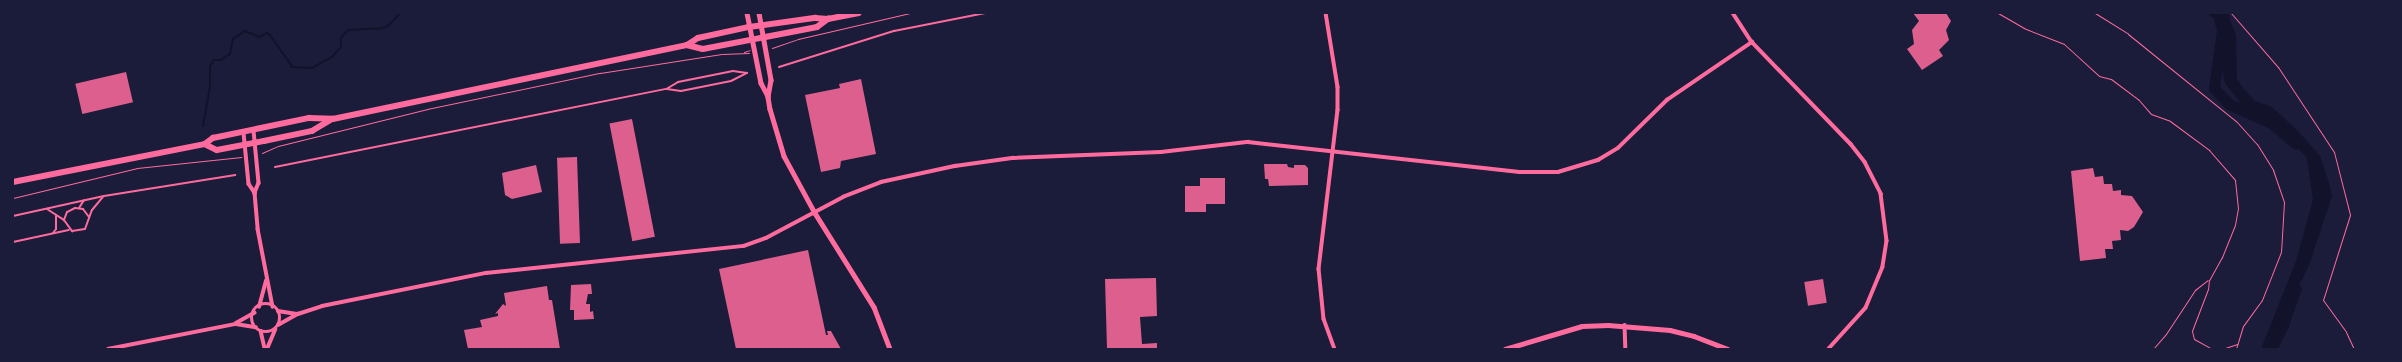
<!DOCTYPE html>
<html>
<head>
<meta charset="utf-8">
<style>
  body { margin:0 }
  #map { position:relative; width:2402px; height:362px; overflow:hidden; background:#1b1b3a; font-family:"Times New Roman",serif }
  div>[style] { position:absolute }
  .water>* { inset:0; background:#12122b }
  .stream>* { height:2px; margin:-1px; padding:0 1px; transform-origin:1px; border-radius:1px; background:#12122b }
  .river>* { height:11px; margin:-5.5px; padding:0 5.5px; transform-origin:5.5px; border-radius:5.5px; background:#12122b }
  .building>* { inset:0; background:#dd5f8e; transform-origin:0 0 }
  .path>* { height:1px; margin:-0.5px; padding:0 0.5px; transform-origin:0.5px; border-radius:0.5px; background:#ff6b9d }
  .service>* { height:2px; margin:-1px; padding:0 1px; transform-origin:1px; border-radius:1px; background:#ff6b9d }
  .minor>* { height:3.5px; margin:-1.75px; padding:0 1.75px; transform-origin:1.75px; border-radius:1.75px; background:#ff6b9d }
  .minor>.ring { margin:-1.75px; padding:0; box-sizing:content-box; background:none; border:3.5px solid #ff6b9d; border-radius:50% }
  .tertiary>* { height:4.5px; margin:-2.25px; padding:0 2.25px; transform-origin:2.25px; border-radius:2.25px; background:#ff6b9d }
  .primary>* { height:5.5px; margin:-2.75px; padding:0 2.75px; transform-origin:2.75px; border-radius:2.75px; background:#ff6b9d }
  span { translate:-50% -50%; white-space:nowrap; text-align:center; line-height:1.15; -webkit-text-stroke:4px #1b1b3a; paint-order:stroke }
  .frame { position:absolute; inset:0; border:14px solid #1b1b3a; pointer-events:none }
</style>
</head>
<body>
<div id="map">
  <div class="water">
    <div style="clip-path:polygon(2207px 13px,2222px 13px,2230px 21px,2236px 35px,2237px 79px,2243px 88px,2255px 101px,2272px 107px,2298px 131px,2320px 156px,2329px 183px,2332px 196px,2309px 265px,2280px 325px,2274px 349px,2261px 349px,2296px 261px,2313px 200px,2307px 158px,2279px 127px,2263px 121px,2243px 106px,2228px 87px,2224px 81px,2221px 47px,2214px 19px)"></div>
  </div>
  <div class="stream">
    <div style="left:203px;top:126px;width:39px;rotate:-80deg"></div>
    <div style="left:210px;top:88px;width:22px;rotate:-90deg"></div>
    <div style="left:210px;top:66px;width:7px;rotate:-56deg"></div>
    <div style="left:214px;top:60px;width:7px"></div>
    <div style="left:221px;top:60px;width:11px;rotate:-34deg"></div>
    <div style="left:230px;top:54px;width:15px;rotate:-79deg"></div>
    <div style="left:233px;top:39px;width:14px;rotate:-34deg"></div>
    <div style="left:245px;top:31px;width:15px;rotate:23deg"></div>
    <div style="left:259px;top:37px;width:9px;rotate:-27deg"></div>
    <div style="left:267px;top:33px;width:4px;rotate:34deg"></div>
    <div style="left:270px;top:35px;width:39px;rotate:55deg"></div>
    <div style="left:292px;top:67px;width:20px;rotate:3deg"></div>
    <div style="left:312px;top:68px;width:23px;rotate:-29deg"></div>
    <div style="left:332px;top:57px;width:13px;rotate:-48deg"></div>
    <div style="left:341px;top:47px;width:9px;rotate:-90deg"></div>
    <div style="left:341px;top:38px;width:11px;rotate:-49deg"></div>
    <div style="left:348px;top:30px;width:34px;rotate:-3deg"></div>
    <div style="left:382px;top:28px;width:6px;rotate:-18deg"></div>
    <div style="left:388px;top:26px;width:18px;rotate:-47deg"></div>
  </div>
  <div class="river">
    <div style="left:2219px;top:13px;width:6px;rotate:39deg"></div>
    <div style="left:2224px;top:17px;width:72px;rotate:98deg"></div>
    <div style="left:2214px;top:88px;width:22px;rotate:47deg"></div>
    <div style="left:2229px;top:104px;width:48px;rotate:24.4deg"></div>
    <div style="left:2273px;top:124px;width:30px;rotate:41deg"></div>
    <div style="left:2271px;top:349px;width:28px;rotate:-64deg"></div>
    <div style="left:2283px;top:324px;width:37px;rotate:-70deg"></div>
  </div>
  <div class="building">
    <div style="clip-path:polygon(1913px 13px,1946px 13px,1951px 21px,1946px 30px,1949px 40px,1939px 50px,1943px 56px,1922px 70px,1907px 49px,1914px 44px,1912px 30px,1919px 21px)"></div>
    <div style="left:126px;top:72px;width:31px;height:52px;rotate:77deg"></div>
    <div style="clip-path:polygon(861px 79px,876px 154px,841px 161px,840px 168px,821px 172px,805px 95px,840px 88px,839px 84px)"></div>
    <div style="left:632px;top:119px;width:120px;height:23px;rotate:79deg"></div>
    <div style="left:577px;top:157px;width:86px;height:20px;rotate:88deg"></div>
    <div style="clip-path:polygon(1264px 164px,1287px 164px,1288px 167px,1294px 168px,1294px 165px,1305px 165px,1308px 168px,1308px 185px,1269px 186px,1268px 179px,1265px 179px)"></div>
    <div style="clip-path:polygon(536px 165px,542px 192px,512px 199px,505px 195px,502px 173px)"></div>
    <div style="clip-path:polygon(2093px 168px,2095px 177px,2103px 176px,2104px 184px,2112px 184px,2113px 191px,2121px 190px,2121px 195px,2132px 196px,2143px 212px,2134px 227px,2128px 231px,2120px 230px,2121px 240px,2112px 241px,2113px 249px,2105px 249px,2106px 258px,2080px 261px,2071px 171px)"></div>
    <div style="clip-path:polygon(1200px 178px,1225px 178px,1225px 204px,1206px 204px,1206px 212px,1185px 212px,1185px 186px,1200px 186px)"></div>
    <div style="clip-path:polygon(808px 250px,826px 335px,828px 335px,827px 331px,831px 331px,841px 349px,736px 349px,719px 269px)"></div>
    <div style="clip-path:polygon(1156px 278px,1157px 316px,1140px 317px,1142px 344px,1157px 343px,1157px 349px,1107px 349px,1105px 279px)"></div>
    <div style="left:1823px;top:279px;width:24px;height:19px;rotate:81deg"></div>
    <div style="clip-path:polygon(591px 284px,592px 294px,588px 294px,586px 304px,590px 304px,590px 312px,593px 311px,594px 319px,574px 320px,574px 310px,570px 310px,571px 285px)"></div>
    <div style="clip-path:polygon(547px 286px,549px 300px,552px 300px,560px 349px,468px 349px,464px 330px,482px 327px,480px 320px,498px 316px,498px 313px,495px 314px,503px 304px,506px 306px,504px 293px)"></div>
  </div>
  <div class="path">
    <div style="left:1998px;top:13px;width:32px;rotate:30deg"></div>
    <div style="left:2026px;top:29px;width:41px;rotate:21.5deg"></div>
    <div style="left:2064px;top:44px;width:47px;rotate:42.4deg"></div>
    <div style="left:2099px;top:76px;width:12px;rotate:14deg"></div>
    <div style="left:2111px;top:79px;width:34px;rotate:37deg"></div>
    <div style="left:2138px;top:99px;width:20px;rotate:49deg"></div>
    <div style="left:2151px;top:114px;width:20px;rotate:20deg"></div>
    <div style="left:2170px;top:121px;width:49px;rotate:36.6deg"></div>
    <div style="left:2209px;top:150px;width:40px;rotate:49deg"></div>
    <div style="left:2235px;top:180px;width:28px;rotate:84deg"></div>
    <div style="left:2238px;top:208px;width:17px;rotate:100deg"></div>
    <div style="left:2235px;top:225px;width:35px;rotate:112deg"></div>
    <div style="left:2222px;top:257px;width:26px;rotate:119deg"></div>
    <div style="left:2209px;top:280px;width:9px;rotate:96deg"></div>
    <div style="left:2208px;top:289px;width:45px;rotate:110.9deg"></div>
    <div style="left:2192px;top:331px;width:8px;rotate:76deg"></div>
    <div style="left:2194px;top:339px;width:21px;rotate:29deg"></div>
    <div style="left:2095px;top:13px;width:39px;rotate:32deg"></div>
    <div style="left:2128px;top:34px;width:139px;rotate:38.9deg"></div>
    <div style="left:2236px;top:121px;width:31px;rotate:48deg"></div>
    <div style="left:2257px;top:144px;width:31px;rotate:58deg"></div>
    <div style="left:2273px;top:170px;width:34px;rotate:71deg"></div>
    <div style="left:2284px;top:202px;width:50px;rotate:93.4deg"></div>
    <div style="left:2281px;top:252px;width:52px;rotate:111.6deg"></div>
    <div style="left:2262px;top:300px;width:32px;rotate:126deg"></div>
    <div style="left:2243px;top:326px;width:24px;rotate:107deg"></div>
    <div style="left:2231px;top:13px;width:72px;rotate:49deg"></div>
    <div style="left:2278px;top:67px;width:102px;rotate:56.6deg"></div>
    <div style="left:2334px;top:152px;width:65px;rotate:75.7deg"></div>
    <div style="left:2350px;top:215px;width:89px;rotate:107.6deg"></div>
    <div style="left:2323px;top:300px;width:39px;rotate:54deg"></div>
    <div style="left:2346px;top:332px;width:19px;rotate:65deg"></div>
    <div style="left:772px;top:48px;width:28px;rotate:-19deg"></div>
    <div style="left:798px;top:39px;width:115px;rotate:-13.1deg"></div>
    <div style="left:744px;top:52px;width:6px;rotate:-18deg"></div>
    <div style="left:262px;top:153px;width:17px;rotate:-24deg"></div>
    <div style="left:278px;top:146px;width:154px;rotate:-13.9deg"></div>
    <div style="left:427px;top:109px;width:177px;rotate:-11.8deg"></div>
    <div style="left:600px;top:73px;width:123px;rotate:-8.9deg"></div>
    <div style="left:722px;top:54px;width:27px;rotate:-2deg"></div>
    <div style="left:13px;top:198px;width:128px;rotate:-13.6deg"></div>
    <div style="left:137px;top:168px;width:105px;rotate:-6deg"></div>
    <div style="left:2153px;top:349px;width:20px;rotate:-49deg"></div>
    <div style="left:2166px;top:334px;width:53px;rotate:-56.6deg"></div>
    <div style="left:2195px;top:290px;width:16px;rotate:-38deg"></div>
    <div style="left:2222px;top:349px;width:16px;rotate:-18deg"></div>
  </div>
  <div class="service">
    <div style="left:779px;top:67px;width:121px;rotate:-17.4deg"></div>
    <div style="left:894px;top:31px;width:93px;rotate:-11.2deg"></div>
    <div style="left:668px;top:88px;width:12px;rotate:-31deg"></div>
    <div style="left:678px;top:82px;width:56px;rotate:-11.3deg"></div>
    <div style="left:733px;top:71px;width:14px;rotate:8deg"></div>
    <div style="left:275px;top:167px;width:400px;rotate:-11.3deg"></div>
    <div style="left:667px;top:89px;width:14px;rotate:8deg"></div>
    <div style="left:681px;top:91px;width:51px;rotate:-11.3deg"></div>
    <div style="left:731px;top:81px;width:18px;rotate:-27deg"></div>
    <div style="left:79px;top:208px;width:9px;rotate:-58deg"></div>
    <div style="left:47px;top:209px;width:20px;rotate:33deg"></div>
    <div style="left:13px;top:216px;width:93px;rotate:-12.4deg"></div>
    <div style="left:104px;top:196px;width:133px;rotate:-9.1deg"></div>
    <div style="left:89px;top:217px;width:10px;rotate:-127deg"></div>
    <div style="left:83px;top:209px;width:8px;rotate:-173deg"></div>
    <div style="left:75px;top:208px;width:9px;rotate:153deg"></div>
    <div style="left:67px;top:212px;width:9px;rotate:111deg"></div>
    <div style="left:64px;top:220px;width:14px;rotate:54deg"></div>
    <div style="left:72px;top:231px;width:13px;rotate:-9deg"></div>
    <div style="left:85px;top:229px;width:20px;rotate:-70deg"></div>
    <div style="left:92px;top:210px;width:17px;rotate:-50deg"></div>
    <div style="left:53px;top:233px;width:5px;rotate:-53deg"></div>
    <div style="left:56px;top:229px;width:13px;rotate:-90deg"></div>
    <div style="left:13px;top:242px;width:57px;rotate:-12.1deg"></div>
  </div>
  <div class="minor">
    <div style="left:1326px;top:13px;width:75px;rotate:80.8deg"></div>
    <div style="left:1338px;top:87px;width:23px;rotate:90deg"></div>
    <div style="left:1338px;top:110px;width:160px;rotate:96.8deg"></div>
    <div style="left:1319px;top:269px;width:50px;rotate:84.3deg"></div>
    <div style="left:1324px;top:319px;width:32px;rotate:70deg"></div>
    <div style="left:1733px;top:13px;width:35px;rotate:57deg"></div>
    <div style="left:1752px;top:42px;width:142px;rotate:45.9deg"></div>
    <div style="left:1851px;top:144px;width:23px;rotate:52deg"></div>
    <div style="left:1865px;top:162px;width:36px;rotate:63deg"></div>
    <div style="left:1881px;top:194px;width:47px;rotate:82.7deg"></div>
    <div style="left:1887px;top:241px;width:26px;rotate:99deg"></div>
    <div style="left:1883px;top:267px;width:44px;rotate:112.5deg"></div>
    <div style="left:1866px;top:308px;width:55px;rotate:132.1deg"></div>
    <div style="left:254px;top:131px;width:52px;rotate:84.5deg"></div>
    <div style="left:259px;top:183px;width:11px;rotate:112deg"></div>
    <div style="left:255px;top:193px;width:36px;rotate:85deg"></div>
    <div style="left:258px;top:229px;width:79px;rotate:79.1deg"></div>
    <div style="left:244px;top:133px;width:51px;rotate:84.4deg"></div>
    <div style="left:249px;top:184px;width:11px;rotate:56deg"></div>
    <div class="ring" style="left:252px;top:304px;width:24.5px;height:24.5px"></div>
    <div style="left:259px;top:307px;width:27px;rotate:-75deg"></div>
    <div style="left:278px;top:311px;width:19px;rotate:9deg"></div>
    <div style="left:236px;top:323px;width:21px;rotate:-29deg"></div>
    <div style="left:278px;top:325px;width:23px;rotate:-29deg"></div>
    <div style="left:298px;top:314px;width:25px;rotate:-18deg"></div>
    <div style="left:322px;top:306px;width:167px;rotate:-11.4deg"></div>
    <div style="left:486px;top:273px;width:259px;rotate:-6deg"></div>
    <div style="left:744px;top:246px;width:23px;rotate:-20deg"></div>
    <div style="left:766px;top:238px;width:87px;rotate:-28deg"></div>
    <div style="left:843px;top:197px;width:41px;rotate:-21.5deg"></div>
    <div style="left:881px;top:182px;width:76px;rotate:-12.2deg"></div>
    <div style="left:955px;top:166px;width:59px;rotate:-7.9deg"></div>
    <div style="left:1013px;top:158px;width:148px;rotate:-2.3deg"></div>
    <div style="left:1161px;top:152px;width:88px;rotate:-6.6deg"></div>
    <div style="left:1248px;top:142px;width:273px;rotate:6.3deg"></div>
    <div style="left:1519px;top:172px;width:39px"></div>
    <div style="left:1558px;top:172px;width:42px;rotate:-16.7deg"></div>
    <div style="left:1598px;top:160px;width:23px;rotate:-31deg"></div>
    <div style="left:1618px;top:148px;width:69px;rotate:-44.4deg"></div>
    <div style="left:1667px;top:100px;width:103px;rotate:-34.3deg"></div>
    <div style="left:1625px;top:325px;width:24px;rotate:88deg"></div>
    <div style="left:261px;top:331px;width:18px;rotate:77deg"></div>
    <div style="left:108px;top:349px;width:130px;rotate:-11.1deg"></div>
    <div style="left:236px;top:324px;width:20px;rotate:9deg"></div>
    <div style="left:267px;top:349px;width:21px;rotate:-67deg"></div>
  </div>
  <div class="tertiary">
    <div style="left:747px;top:13px;width:71px;rotate:78.7deg"></div>
    <div style="left:761px;top:83px;width:15px;rotate:62deg"></div>
    <div style="left:759px;top:13px;width:68px;rotate:79.8deg"></div>
    <div style="left:771px;top:80px;width:17px;rotate:100deg"></div>
    <div style="left:768px;top:97px;width:12px;rotate:81deg"></div>
    <div style="left:770px;top:109px;width:49px;rotate:73.4deg"></div>
    <div style="left:784px;top:156px;width:65px;rotate:61.5deg"></div>
    <div style="left:815px;top:213px;width:111px;rotate:57.9deg"></div>
    <div style="left:874px;top:307px;width:45px;rotate:69.1deg"></div>
    <div style="left:1505px;top:349px;width:80px;rotate:-16.6deg"></div>
    <div style="left:1582px;top:326px;width:26px;rotate:-2deg"></div>
    <div style="left:1608px;top:325px;width:62px;rotate:4.6deg"></div>
    <div style="left:1670px;top:330px;width:25px;rotate:14deg"></div>
    <div style="left:1694px;top:336px;width:36px;rotate:21deg"></div>
  </div>
  <div class="primary">
    <div style="left:687px;top:45px;width:16px;rotate:14deg"></div>
    <div style="left:703px;top:49px;width:116px;rotate:-10.9deg"></div>
    <div style="left:817px;top:27px;width:14px;rotate:-36deg"></div>
    <div style="left:205px;top:144px;width:13px;rotate:27deg"></div>
    <div style="left:217px;top:150px;width:48px;rotate:-10.8deg"></div>
    <div style="left:264px;top:141px;width:49px;rotate:-11.8deg"></div>
    <div style="left:312px;top:131px;width:23px;rotate:-31deg"></div>
    <div style="left:13px;top:182px;width:196px;rotate:-11.2deg"></div>
    <div style="left:205px;top:144px;width:10px;rotate:-37deg"></div>
    <div style="left:213px;top:138px;width:98px;rotate:-11.8deg"></div>
    <div style="left:309px;top:118px;width:24px;rotate:2deg"></div>
    <div style="left:333px;top:119px;width:362px;rotate:-11.8deg"></div>
    <div style="left:687px;top:45px;width:13px;rotate:-32deg"></div>
    <div style="left:698px;top:38px;width:52px;rotate:-12.2deg"></div>
    <div style="left:749px;top:27px;width:67px;rotate:-7.8deg"></div>
    <div style="left:815px;top:18px;width:13px;rotate:4deg"></div>
    <div style="left:828px;top:19px;width:31px;rotate:-11deg"></div>
  </div>
  <div class="frame"></div>
</div>
</body>
</html>
